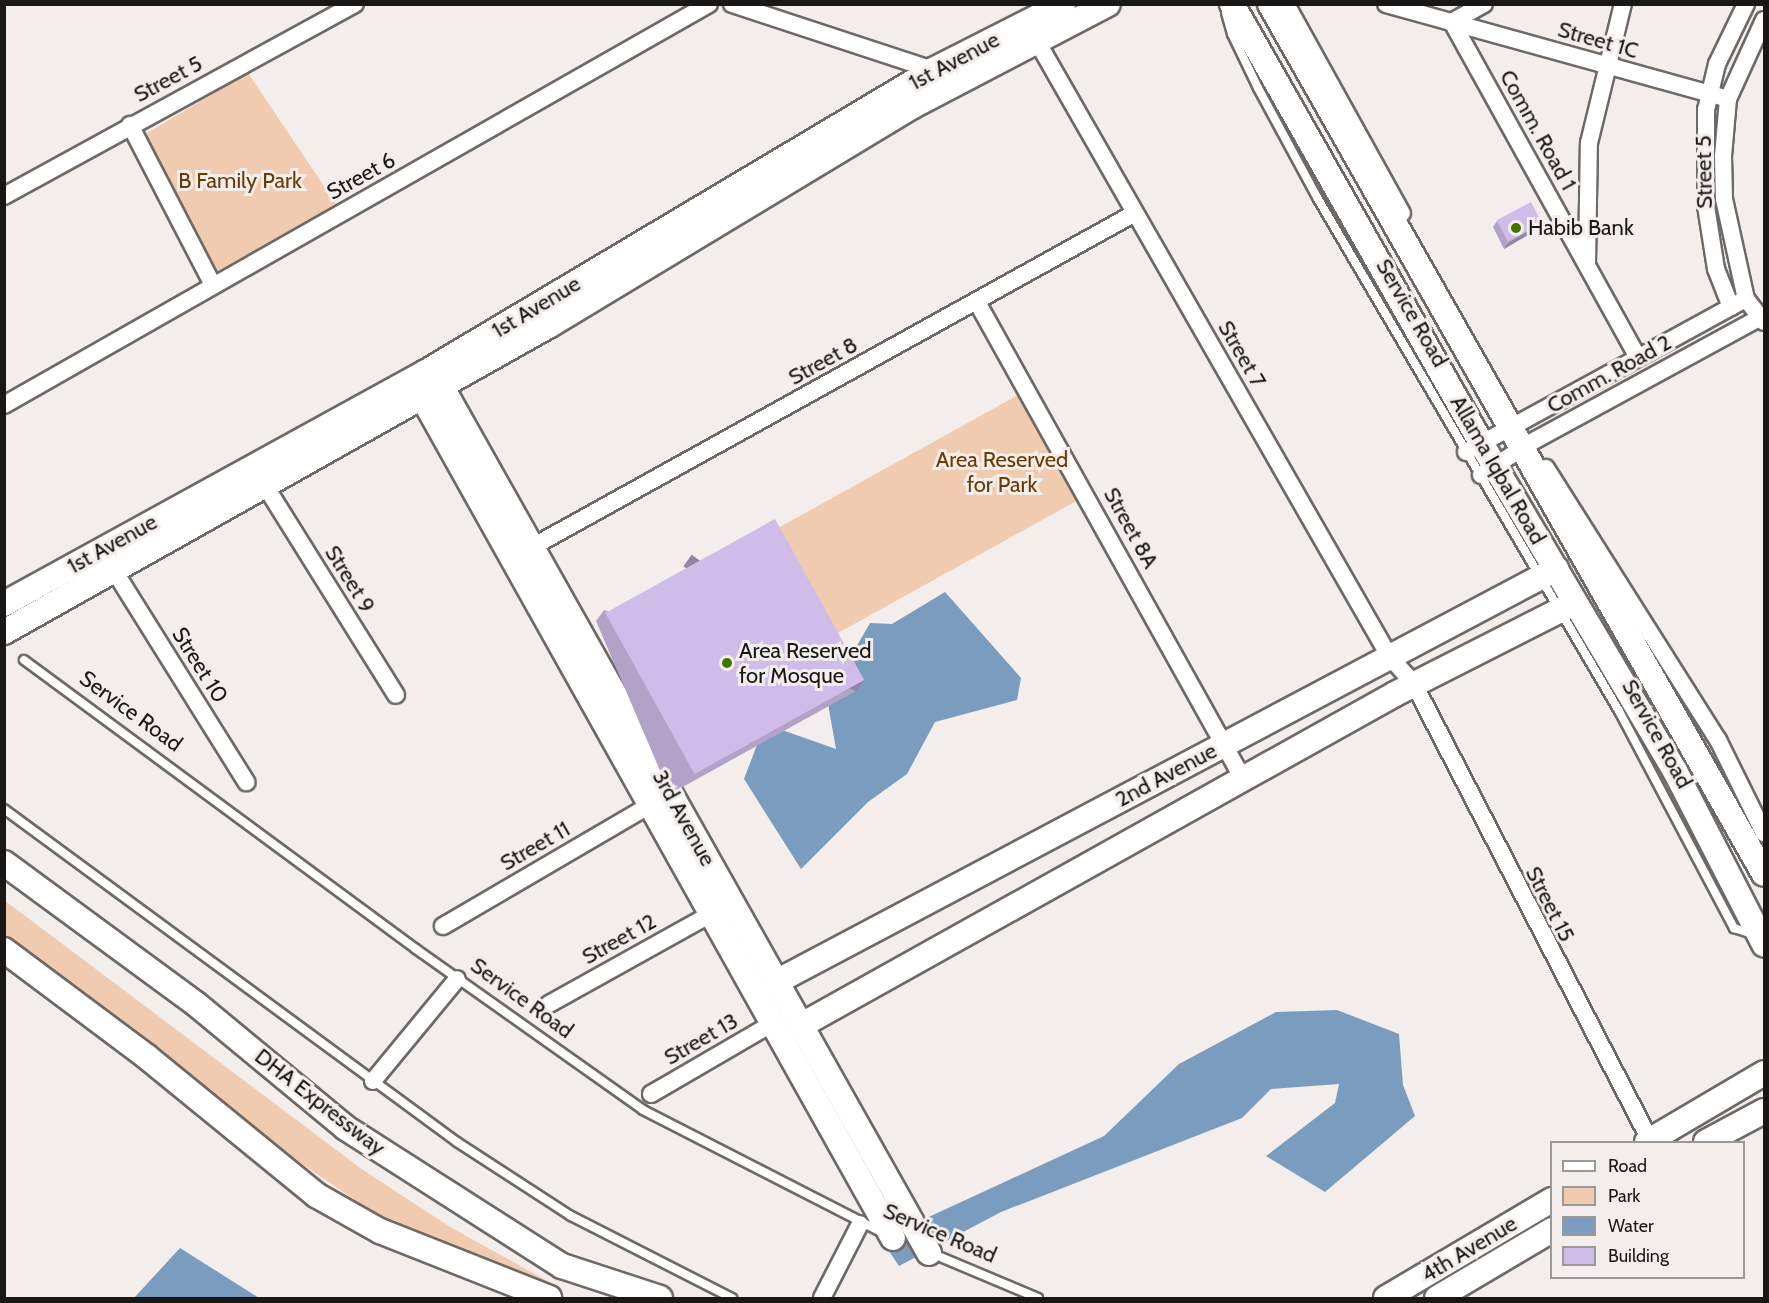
<!DOCTYPE html>
<html>
<head>
<meta charset="utf-8">
<style>
  body { margin:0 }
  #map { position:relative; width:1769px; height:1303px; overflow:hidden; background:#f3eeeb; font-family:Cabin,sans-serif }
  div>[style] { position:absolute }
  .green>* { inset:0; background:#f0cbb0; transform-origin:0 0 }
  .water>* { inset:0; background:#7a9cbf }
  .roads { filter:drop-shadow(2px 0 #6d6966) drop-shadow(-2px 0 #6d6966) drop-shadow(0 2px #6d6966) drop-shadow(0 -2px #6d6966) }
  .lane>* { height:8px; margin:-4px; padding:0 4px; transform-origin:4px; border-radius:4px; background:#fff }
  .street>* { height:16px; margin:-8px; padding:0 8px; transform-origin:8px; border-radius:8px; background:#fff }
  .secondary>* { height:24px; margin:-12px; padding:0 12px; transform-origin:12px; border-radius:12px; background:#fff }
  .wall>* { inset:0; background:#b3a2c8 }
  .shaded-wall>* { inset:0; background:#9284a2; transform-origin:0 0 }
  .building>* { inset:0; background:#d0bce8; transform-origin:0 0 }
  .dots>* { width:16px; height:16px; translate:-50% -50%; box-sizing:border-box; border:3px solid #f3eeeb; border-radius:50% }
  span { translate:-50% -50%; white-space:nowrap; text-align:center; line-height:1.15; -webkit-text-stroke:6px #f3eeeb; paint-order:stroke }
  .street-label { font-size:22px; color:#1a1817 }
  .park-label { font-size:22px; color:#6d3904 }
  .poi-label { font-size:22px; color:#1a1817 }
  .left { translate:0 -50%; text-align:left }
  .frame { position:absolute; inset:0; border:6px solid #1a1817; pointer-events:none }
  .legend { position:absolute; left:1550px; top:1141px; width:195px; height:138px; box-sizing:border-box; background:#f3eeeb; border:2px solid #9c9896; margin:0; padding:8px 10px; list-style:none; font-size:18px; color:#1a1817 }
  .legend li { display:flex; align-items:center; gap:12px; height:30px }
  .legend b { width:30px; border:2px solid #9c9896 }
</style>
</head>
<body>
<div id="map">
  <div class="green">
    <div style="clip-path:polygon(248px 73px,336px 204px,212px 274px,142px 136px)"></div>
    <div style="left:1027px;top:390px;width:121px;height:295px;rotate:61deg"></div>
    <div style="clip-path:polygon(4px 900px,363px 1170px,452px 1228px,560px 1288px,417px 1234px,377px 1215px,305px 1166px,5px 938px)"></div>
  </div>
  <div class="water">
    <div style="clip-path:polygon(945px 592px,1021px 678px,1017px 700px,935px 722px,907px 774px,868px 802px,801px 869px,744px 779px,765px 724px,836px 749px,827px 698px,870px 623px,892px 624px)"></div>
    <div style="clip-path:polygon(1337px 1010px,1399px 1034px,1403px 1085px,1415px 1116px,1325px 1192px,1266px 1156px,1335px 1103px,1339px 1084px,1271px 1089px,1242px 1118px,1001px 1212px,899px 1266px,881px 1239px,1104px 1136px,1179px 1064px,1276px 1012px)"></div>
    <div style="clip-path:polygon(180px 1248px,259px 1298px,134px 1298px)"></div>
  </div>
  <div class="roads">
    <div class="lane">
      <div style="left:1226px;top:13px;width:22px;rotate:74deg"></div>
      <div style="left:1232px;top:34px;width:60px;rotate:64.3deg"></div>
      <div style="left:1258px;top:88px;width:126px;rotate:61.6deg"></div>
      <div style="left:1318px;top:199px;width:594px;rotate:59.55deg"></div>
      <div style="left:1619px;top:711px;width:246px;rotate:62.1deg"></div>
      <div style="left:1734px;top:928px;width:20px;rotate:18deg"></div>
      <div style="left:24px;top:660px;width:487px;rotate:36.4deg"></div>
      <div style="left:416px;top:949px;width:278px;rotate:35.3deg"></div>
      <div style="left:643px;top:1110px;width:270px;rotate:27.1deg"></div>
      <div style="left:4px;top:809px;width:562px;rotate:36.32deg"></div>
      <div style="left:457px;top:1142px;width:136px;rotate:33deg"></div>
      <div style="left:571px;top:1216px;width:181px;rotate:27deg"></div>
      <div style="left:931px;top:1253px;width:116px;rotate:22.8deg"></div>
    </div>
    <div class="street">
      <div style="left:732px;top:4px;width:212px;rotate:18.2deg"></div>
      <div style="left:1286px;top:4px;width:239px;rotate:61deg"></div>
      <div style="left:1386px;top:4px;width:355px;rotate:15.5deg"></div>
      <div style="left:1484px;top:4px;width:37px;rotate:151deg"></div>
      <div style="left:1452px;top:22px;width:382px;rotate:61deg"></div>
      <div style="left:1764px;top:20px;width:87px;rotate:114.5deg"></div>
      <div style="left:1728px;top:99px;width:57px;rotate:95deg"></div>
      <div style="left:1723px;top:156px;width:43px;rotate:88.7deg"></div>
      <div style="left:1724px;top:199px;width:102px;rotate:77.6deg"></div>
      <div style="left:1746px;top:299px;width:29px;rotate:52deg"></div>
      <div style="left:1038px;top:43px;width:706px;rotate:60.2deg"></div>
      <div style="left:1389px;top:656px;width:38px;rotate:48deg"></div>
      <div style="left:1414px;top:684px;width:516px;rotate:62.64deg"></div>
      <div style="left:130px;top:125px;width:180px;rotate:62.6deg"></div>
      <div style="left:4px;top:196px;width:400px;rotate:-28.7deg"></div>
      <div style="left:1587px;top:264px;width:121px;rotate:-89.1deg"></div>
      <div style="left:1589px;top:143px;width:143px;rotate:-76.3deg"></div>
      <div style="left:977px;top:302px;width:546px;rotate:60.85deg"></div>
      <div style="left:1731px;top:307px;width:41px;rotate:-111.5deg"></div>
      <div style="left:1716px;top:269px;width:64px;rotate:-99deg"></div>
      <div style="left:1706px;top:206px;width:96px;rotate:-90deg"></div>
      <div style="left:1706px;top:110px;width:47px;rotate:-76.6deg"></div>
      <div style="left:1717px;top:64px;width:67px;rotate:-64.2deg"></div>
      <div style="left:4px;top:405px;width:811px;rotate:-29.63deg"></div>
      <div style="left:1466px;top:452px;width:319px;rotate:-28.7deg"></div>
      <div style="left:1546px;top:468px;width:322px;rotate:57.7deg"></div>
      <div style="left:1718px;top:740px;width:104px;rotate:63.7deg"></div>
      <div style="left:1481px;top:475px;width:59px;rotate:-33.1deg"></div>
      <div style="left:1530px;top:443px;width:263px;rotate:-28.6deg"></div>
      <div style="left:266px;top:487px;width:245px;rotate:58deg"></div>
      <div style="left:532px;top:547px;width:689px;rotate:-28.98deg"></div>
      <div style="left:115px;top:572px;width:248px;rotate:58deg"></div>
      <div style="left:443px;top:926px;width:240px;rotate:-30.3deg"></div>
      <div style="left:549px;top:1004px;width:185px;rotate:-29.1deg"></div>
      <div style="left:373px;top:1081px;width:132px;rotate:-50.5deg"></div>
      <div style="left:651px;top:1094px;width:141px;rotate:-30.2deg"></div>
      <div style="left:822px;top:1298px;width:83px;rotate:-62.8deg"></div>
    </div>
    <div class="secondary">
      <div style="left:1232px;top:4px;width:511px;rotate:60.42deg"></div>
      <div style="left:1484px;top:448px;width:375px;rotate:59.4deg"></div>
      <div style="left:1675px;top:771px;width:195px;rotate:62.8deg"></div>
      <div style="left:1270px;top:4px;width:1000px;rotate:60.41deg"></div>
      <div style="left:440px;top:384px;width:997px;rotate:60.63deg"></div>
      <div style="left:421px;top:395px;width:966px;rotate:60.76deg"></div>
      <div style="left:4px;top:604px;width:482px;rotate:-28.8deg"></div>
      <div style="left:426px;top:372px;width:590px;rotate:-30.78deg"></div>
      <div style="left:933px;top:70px;width:146px;rotate:-26.9deg"></div>
      <div style="left:4px;top:632px;width:626px;rotate:-29.35deg"></div>
      <div style="left:550px;top:325px;width:422px;rotate:-31.1deg"></div>
      <div style="left:911px;top:107px;width:222px;rotate:-27.6deg"></div>
      <div style="left:4px;top:863px;width:238px;rotate:36.3deg"></div>
      <div style="left:196px;top:1004px;width:195px;rotate:39.6deg"></div>
      <div style="left:346px;top:1128px;width:256px;rotate:32.6deg"></div>
      <div style="left:562px;top:1266px;width:103px;rotate:18.1deg"></div>
      <div style="left:4px;top:950px;width:179px;rotate:36.8deg"></div>
      <div style="left:147px;top:1057px;width:218px;rotate:39.2deg"></div>
      <div style="left:316px;top:1195px;width:73px;rotate:29.4deg"></div>
      <div style="left:380px;top:1231px;width:182px;rotate:21.6deg"></div>
      <div style="left:776px;top:982px;width:883px;rotate:-27.9deg"></div>
      <div style="left:800px;top:1026px;width:681px;rotate:-29.16deg"></div>
      <div style="left:1395px;top:694px;width:201px;rotate:-26.9deg"></div>
      <div style="left:1647px;top:1142px;width:136px;rotate:-30.5deg"></div>
      <div style="left:1706px;top:1142px;width:66px;rotate:-28.1deg"></div>
      <div style="left:1386px;top:1298px;width:193px;rotate:-30.6deg"></div>
      <div style="left:1437px;top:1298px;width:134px;rotate:-30.6deg"></div>
    </div>
  </div>
  <div class="wall">
    <div style="clip-path:polygon(1497px 221px,1538px 229px,1504px 249px,1493px 227px)"></div>
    <div style="clip-path:polygon(604px 610px,856px 691px,670px 794px,596px 621px)"></div>
  </div>
  <div class="shaded-wall">
    <div style="clip-path:polygon(1542px 223px,1538px 229px,1504px 249px,1508px 243px)"></div>
    <div style="left:864px;top:680px;width:14px;height:213px;rotate:126deg"></div>
  </div>
  <div class="building">
    <div style="left:1531px;top:202px;width:24px;height:39px;rotate:62deg"></div>
    <div style="left:775px;top:519px;width:184px;height:194px;rotate:61deg"></div>
  </div>
  <div class="dots">
    <div style="left:1516px;top:228px;background:#3f7502"></div>
    <div style="left:727px;top:663px;background:#3f7502"></div>
  </div>
  <div class="street-label">
    <span style="left:1598px;top:40px;rotate:16deg">Street 1C</span>
    <span style="left:954px;top:61px;rotate:-28deg">1st Avenue</span>
    <span style="left:168px;top:79px;rotate:-28deg">Street 5</span>
    <span style="left:1538px;top:130px;rotate:61deg">Comm. Road 1</span>
    <span style="left:1704px;top:172px;rotate:-91deg">Street 5</span>
    <span style="left:361px;top:176px;rotate:-29deg">Street 6</span>
    <span style="left:536px;top:307px;rotate:-31deg">1st Avenue</span>
    <span style="left:1412px;top:313px;rotate:60deg">Service Road</span>
    <span style="left:1242px;top:354px;rotate:60deg">Street 7</span>
    <span style="left:823px;top:361px;rotate:-29deg">Street 8</span>
    <span style="left:1609px;top:374px;rotate:-29deg">Comm. Road 2</span>
    <span style="left:1498px;top:470px;rotate:60deg">Allama Iqbal Road</span>
    <span style="left:1131px;top:528px;rotate:61deg">Street 8A</span>
    <span style="left:112px;top:544px;rotate:-29deg">1st Avenue</span>
    <span style="left:350px;top:579px;rotate:58deg">Street 9</span>
    <span style="left:200px;top:665px;rotate:58deg">Street 10</span>
    <span style="left:131px;top:711px;rotate:36deg">Service Road</span>
    <span style="left:1657px;top:734px;rotate:61deg">Service Road</span>
    <span style="left:1166px;top:775px;rotate:-28deg">2nd Avenue</span>
    <span style="left:684px;top:818px;rotate:61deg">3rd Avenue</span>
    <span style="left:535px;top:846px;rotate:-30deg">Street 11</span>
    <span style="left:1550px;top:904px;rotate:63deg">Street 15</span>
    <span style="left:619px;top:939px;rotate:-29deg">Street 12</span>
    <span style="left:522px;top:998px;rotate:36deg">Service Road</span>
    <span style="left:701px;top:1039px;rotate:-30deg">Street 13</span>
    <span style="left:320px;top:1102px;rotate:38deg">DHA Expressway</span>
    <span style="left:940px;top:1233px;rotate:23deg">Service Road</span>
    <span style="left:1469px;top:1249px;rotate:-31deg">4th Avenue</span>
  </div>
  <div class="park-label">
    <span style="left:240px;top:181px">B Family Park</span>
    <span style="left:1002px;top:472px">Area Reserved<br>for Park</span>
  </div>
  <div class="poi-label">
    <span class="left" style="left:1528px;top:228px">Habib Bank</span>
    <span class="left" style="left:739px;top:663px">Area Reserved<br>for Mosque</span>
  </div>
  <div class="frame"></div>
  <ul class="legend">
  <li><b style="height:8px;background:#fff"></b>Road</li>
  <li><b style="height:16px;background:#f0cbb0"></b>Park</li>
  <li><b style="height:16px;background:#7a9cbf"></b>Water</li>
  <li><b style="height:16px;background:#d0bce8"></b>Building</li>
  </ul>
</div>
</body>
</html>
